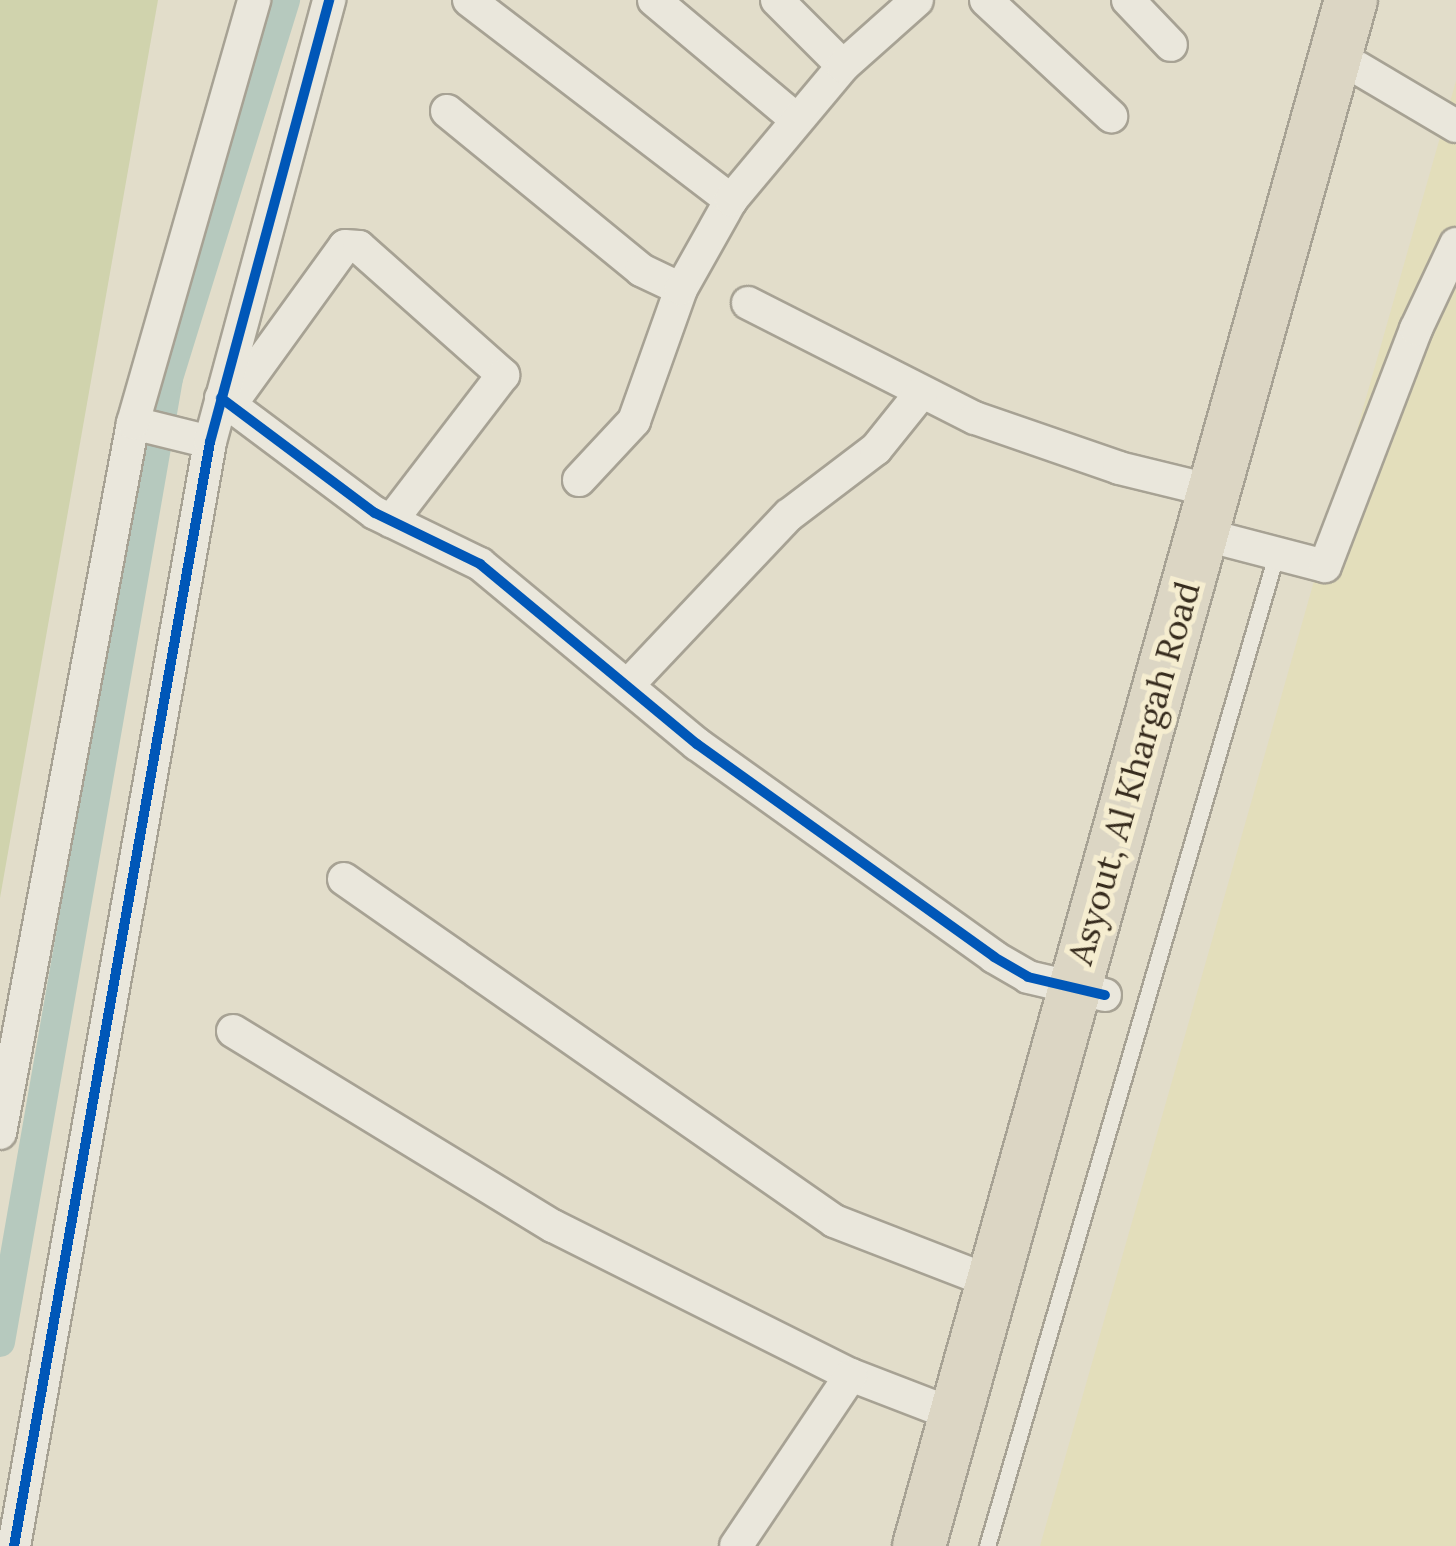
<!DOCTYPE html>
<html>
<head>
<meta charset="utf-8">
<style>
  body { margin:0 }
  #map { position:relative; width:1456px; height:1546px; overflow:hidden; background:#e2ddca; font-family:Lora,serif }
  div>[style] { position:absolute }
  .farmland>* { inset:0; background:#e3debb }
  .green>* { inset:0; background:#d0d3ad }
  .canal>* { height:30px; margin:-15px; padding:0 15px; transform-origin:15px; border-radius:15px; background:#b6c9be }
  .roads { filter:drop-shadow(2px 0 #a7a294) drop-shadow(-2px 0 #a7a294) drop-shadow(0 2px #a7a294) drop-shadow(0 -2px #a7a294) }
  .service>* { height:15px; margin:-7.5px; padding:0 7.5px; transform-origin:7.5px; border-radius:7.5px; background:#eae7dc }
  .minor>* { height:32px; margin:-16px; padding:0 16px; transform-origin:16px; border-radius:16px; background:#eae7dc }
  .trunk>* { height:52px; margin:-26px; padding:0 26px; transform-origin:26px; border-radius:26px; background:#dcd6c4 }
  .cycleway>* { height:10px; margin:-5px; padding:0 5px; transform-origin:5px; border-radius:5px; background:#0057b8 }
  span { translate:-50% -50%; white-space:nowrap; text-align:center; line-height:1.15; -webkit-text-stroke:10px #f5edd0; paint-order:stroke }
  .street-label { font-size:35px; color:#362b1d }
</style>
</head>
<body>
<div id="map">
  <div class="farmland">
    <div style="clip-path:polygon(1456px 81px,1456px 1546px,1040px 1546px)"></div>
  </div>
  <div class="green">
    <div style="clip-path:polygon(0 0,158px 0,0 898px)"></div>
  </div>
  <div class="canal">
    <div style="left:0;top:1342px;width:979px;rotate:-80.11deg"></div>
    <div style="left:168px;top:378px;width:396px;rotate:-72.8deg"></div>
  </div>
  <div class="roads">
    <div class="service">
      <div style="left:987px;top:1546px;width:1032px;rotate:-73.74deg"></div>
    </div>
    <div class="minor">
      <div style="left:469px;top:0;width:330px;rotate:37.4deg"></div>
      <div style="left:654px;top:0;width:185px;rotate:40deg"></div>
      <div style="left:777px;top:0;width:93px;rotate:45deg"></div>
      <div style="left:986px;top:0;width:171px;rotate:42.9deg"></div>
      <div style="left:1128px;top:0;width:62px;rotate:46.3deg"></div>
      <div style="left:1358px;top:68px;width:114px;rotate:30.6deg"></div>
      <div style="left:447px;top:111px;width:251px;rotate:39.3deg"></div>
      <div style="left:641px;top:270px;width:44px;rotate:25.4deg"></div>
      <div style="left:748px;top:303px;width:254px;rotate:26.9deg"></div>
      <div style="left:975px;top:418px;width:152px;rotate:19.1deg"></div>
      <div style="left:1119px;top:468px;width:97px;rotate:13.7deg"></div>
      <div style="left:221px;top:398px;width:192px;rotate:36.8deg"></div>
      <div style="left:375px;top:513px;width:117px;rotate:25.9deg"></div>
      <div style="left:480px;top:564px;width:282px;rotate:39.7deg"></div>
      <div style="left:697px;top:744px;width:365px;rotate:35.6deg"></div>
      <div style="left:994px;top:957px;width:39px;rotate:30deg"></div>
      <div style="left:1028px;top:977px;width:79px;rotate:13.2deg"></div>
      <div style="left:230px;top:405px;width:196px;rotate:-54.1deg"></div>
      <div style="left:345px;top:246px;width:14px;rotate:4deg"></div>
      <div style="left:359px;top:247px;width:193px;rotate:41.6deg"></div>
      <div style="left:503px;top:375px;width:184px;rotate:127.5deg"></div>
      <div style="left:133px;top:423px;width:79px;rotate:13.9deg"></div>
      <div style="left:579px;top:480px;width:81px;rotate:-47deg"></div>
      <div style="left:634px;top:421px;width:140px;rotate:-70.4deg"></div>
      <div style="left:681px;top:289px;width:102px;rotate:-60.7deg"></div>
      <div style="left:731px;top:200px;width:175px;rotate:-50.1deg"></div>
      <div style="left:843px;top:66px;width:99px;rotate:-41.7deg"></div>
      <div style="left:1225px;top:540px;width:103px;rotate:14.6deg"></div>
      <div style="left:1325px;top:566px;width:254px;rotate:-69deg"></div>
      <div style="left:1416px;top:329px;width:94px;rotate:-64.8deg"></div>
      <div style="left:628px;top:685px;width:234px;rotate:-46.6deg"></div>
      <div style="left:789px;top:515px;width:109px;rotate:-37.2deg"></div>
      <div style="left:876px;top:449px;width:72px;rotate:-51.2deg"></div>
      <div style="left:344px;top:879px;width:598px;rotate:34.91deg"></div>
      <div style="left:834px;top:1221px;width:172px;rotate:21.2deg"></div>
      <div style="left:233px;top:1031px;width:375px;rotate:31.4deg"></div>
      <div style="left:553px;top:1226px;width:333px;rotate:26.6deg"></div>
      <div style="left:851px;top:1375px;width:114px;rotate:21.1deg"></div>
      <div style="left:0;top:1133px;width:722px;rotate:-79.39deg"></div>
      <div style="left:133px;top:423px;width:440px;rotate:-74deg"></div>
      <div style="left:14px;top:1546px;width:1121px;rotate:-79.93deg"></div>
      <div style="left:210px;top:442px;width:458px;rotate:-74.9deg"></div>
      <div style="left:736px;top:1546px;width:206px;rotate:-56.1deg"></div>
    </div>
    <div class="trunk">
      <div style="left:919px;top:1546px;width:1605px;rotate:-74.39deg"></div>
    </div>
  </div>
  <div class="cycleway">
    <div style="left:221px;top:398px;width:192px;rotate:36.8deg"></div>
    <div style="left:375px;top:513px;width:117px;rotate:25.9deg"></div>
    <div style="left:480px;top:564px;width:282px;rotate:39.7deg"></div>
    <div style="left:697px;top:744px;width:365px;rotate:35.6deg"></div>
    <div style="left:994px;top:957px;width:39px;rotate:30deg"></div>
    <div style="left:1028px;top:977px;width:79px;rotate:13.2deg"></div>
    <div style="left:14px;top:1546px;width:1121px;rotate:-79.93deg"></div>
    <div style="left:210px;top:442px;width:458px;rotate:-74.9deg"></div>
  </div>
  <div class="street-label">
    <span style="left:1134px;top:773px;rotate:-74deg">Asyout, Al Khargah Road</span>
  </div>
</div>
</body>
</html>
